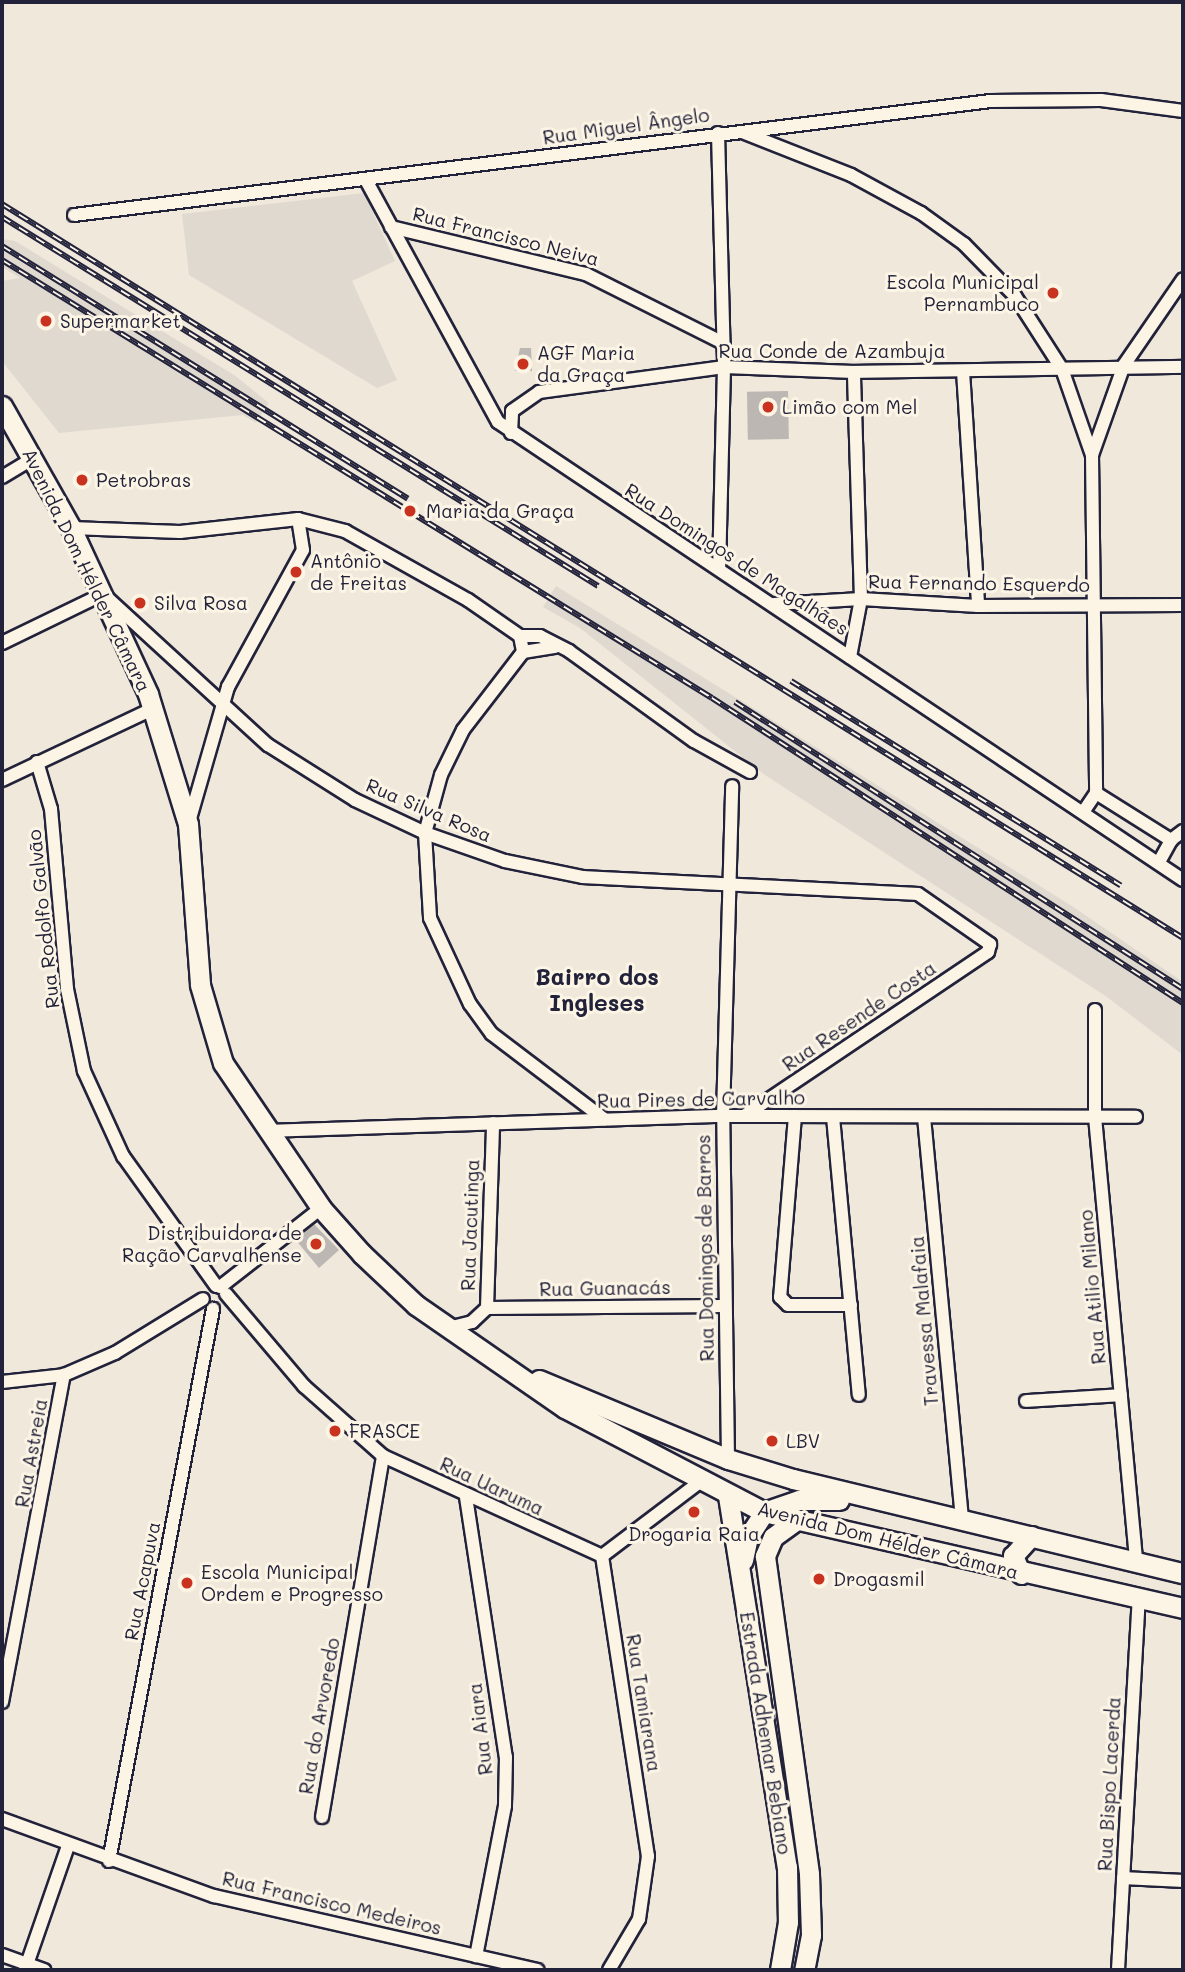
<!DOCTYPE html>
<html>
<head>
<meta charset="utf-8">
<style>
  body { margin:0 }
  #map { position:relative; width:1185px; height:1972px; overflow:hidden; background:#efe8db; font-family:Mali,sans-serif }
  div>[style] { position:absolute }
  .built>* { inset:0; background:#e0d9cf }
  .building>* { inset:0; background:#bcb7b3; transform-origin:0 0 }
  .roads { filter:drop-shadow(2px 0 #22223b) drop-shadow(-2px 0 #22223b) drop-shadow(0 2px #22223b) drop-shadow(0 -2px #22223b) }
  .minor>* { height:12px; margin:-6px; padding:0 6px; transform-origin:6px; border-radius:6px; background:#fcf5e5 }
  .primary>* { height:19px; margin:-9.5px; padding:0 9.5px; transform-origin:9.5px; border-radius:9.5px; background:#fcf5e5 }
  .rail>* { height:6px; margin-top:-3px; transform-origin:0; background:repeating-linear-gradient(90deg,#fcf5e5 0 10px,#22223b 0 20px); box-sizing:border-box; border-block:2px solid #22223b }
  .dots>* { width:19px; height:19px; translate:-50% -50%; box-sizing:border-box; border:4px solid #fcf5e5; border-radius:50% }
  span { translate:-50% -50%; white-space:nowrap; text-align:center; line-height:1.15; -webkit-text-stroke:6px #fcf5e5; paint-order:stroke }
  .street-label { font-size:19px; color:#22223b }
  .poi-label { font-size:19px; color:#22223b }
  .right { translate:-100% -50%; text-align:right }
  .left { translate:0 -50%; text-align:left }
  .quarter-label { font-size:23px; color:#22223b; font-weight:700 }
  .frame { position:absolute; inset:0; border:4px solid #22223b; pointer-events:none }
</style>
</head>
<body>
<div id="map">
  <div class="built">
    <div style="clip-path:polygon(364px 193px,395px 261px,352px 281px,397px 380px,377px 388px,189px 275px,182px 214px)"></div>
    <div style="clip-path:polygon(2px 239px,15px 241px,234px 375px,269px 403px,256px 423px,243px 415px,59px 433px,2px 361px,2px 281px,20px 278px,2px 267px)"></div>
    <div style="clip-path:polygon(556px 586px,1072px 906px,1183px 982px,1183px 1055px,1107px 997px,765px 775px,580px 628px,543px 607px)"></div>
  </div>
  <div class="building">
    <div style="clip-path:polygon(520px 348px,531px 348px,532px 371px,515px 371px)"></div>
    <div style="left:788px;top:391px;width:48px;height:41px;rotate:89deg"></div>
    <div style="clip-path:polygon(314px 1224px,339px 1250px,319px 1268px,295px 1239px)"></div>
  </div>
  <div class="roads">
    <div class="minor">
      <div style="left:742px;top:132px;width:117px;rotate:21.5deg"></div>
      <div style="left:851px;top:175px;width:80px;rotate:28.5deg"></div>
      <div style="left:921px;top:213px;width:53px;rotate:35.8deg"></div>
      <div style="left:964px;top:244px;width:73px;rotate:45.6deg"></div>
      <div style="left:1015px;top:296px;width:87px;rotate:57.2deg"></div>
      <div style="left:1062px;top:369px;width:91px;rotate:70.8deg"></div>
      <div style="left:1092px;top:455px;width:338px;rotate:89.3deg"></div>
      <div style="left:1096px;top:793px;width:22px;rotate:124deg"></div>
      <div style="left:718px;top:133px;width:234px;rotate:88.5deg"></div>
      <div style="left:724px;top:367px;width:202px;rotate:91.4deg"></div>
      <div style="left:367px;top:182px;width:273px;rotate:61.4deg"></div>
      <div style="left:498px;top:422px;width:824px;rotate:33.77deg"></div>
      <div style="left:74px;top:215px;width:923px;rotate:-7.09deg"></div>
      <div style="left:990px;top:101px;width:111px;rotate:-0.5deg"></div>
      <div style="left:1101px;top:100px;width:83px;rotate:7.6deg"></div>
      <div style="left:391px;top:227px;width:201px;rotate:13.6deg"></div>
      <div style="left:586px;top:274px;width:153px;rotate:26.7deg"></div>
      <div style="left:963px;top:371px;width:235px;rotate:86.3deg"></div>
      <div style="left:511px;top:433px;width:22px;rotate:-87deg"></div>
      <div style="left:512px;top:411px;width:33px;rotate:-35deg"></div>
      <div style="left:539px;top:392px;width:187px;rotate:-7.7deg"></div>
      <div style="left:724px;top:367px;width:130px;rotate:2.2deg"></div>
      <div style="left:854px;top:372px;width:329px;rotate:-0.9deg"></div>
      <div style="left:1092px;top:455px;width:96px;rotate:-70.4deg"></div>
      <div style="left:1124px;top:365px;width:104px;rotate:-55.5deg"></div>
      <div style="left:2px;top:477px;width:37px;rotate:-31deg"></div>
      <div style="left:71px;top:528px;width:109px;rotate:2.1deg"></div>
      <div style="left:180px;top:532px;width:119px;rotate:-6.3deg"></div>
      <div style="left:298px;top:519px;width:49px;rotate:14.3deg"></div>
      <div style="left:345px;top:531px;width:141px;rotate:29.3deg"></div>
      <div style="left:468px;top:600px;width:63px;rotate:34.7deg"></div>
      <div style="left:520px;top:636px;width:20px"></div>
      <div style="left:540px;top:636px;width:33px;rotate:27deg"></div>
      <div style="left:569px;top:651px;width:154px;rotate:35.8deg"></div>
      <div style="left:694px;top:741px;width:64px;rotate:29deg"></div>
      <div style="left:774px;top:604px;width:87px;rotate:-3.3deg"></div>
      <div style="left:861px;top:599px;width:117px;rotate:3.4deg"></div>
      <div style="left:978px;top:606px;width:205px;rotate:-0.3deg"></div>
      <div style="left:520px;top:636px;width:16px;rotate:79deg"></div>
      <div style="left:523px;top:652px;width:98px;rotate:127.6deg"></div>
      <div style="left:463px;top:730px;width:50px;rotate:116.1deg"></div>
      <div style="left:441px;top:775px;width:60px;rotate:105.4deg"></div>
      <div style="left:425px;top:833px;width:85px;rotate:86.6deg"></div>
      <div style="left:430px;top:918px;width:95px;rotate:65.1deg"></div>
      <div style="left:470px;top:1004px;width:37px;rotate:54deg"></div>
      <div style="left:492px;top:1034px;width:141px;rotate:37.2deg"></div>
      <div style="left:2px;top:643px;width:112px;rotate:-25.9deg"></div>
      <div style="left:103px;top:594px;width:224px;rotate:42.5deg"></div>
      <div style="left:268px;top:745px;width:103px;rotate:32.3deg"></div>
      <div style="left:355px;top:800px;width:77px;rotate:25.2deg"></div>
      <div style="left:425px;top:833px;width:85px;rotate:19.3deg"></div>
      <div style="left:505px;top:861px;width:80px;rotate:11.6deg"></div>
      <div style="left:583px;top:877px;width:335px;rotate:2.9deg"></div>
      <div style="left:918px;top:894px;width:88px;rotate:34.8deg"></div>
      <div style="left:990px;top:944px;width:8px;rotate:104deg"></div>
      <div style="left:988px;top:952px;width:294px;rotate:146.1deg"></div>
      <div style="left:523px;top:652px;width:33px;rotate:-9deg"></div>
      <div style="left:850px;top:657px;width:59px;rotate:-79.3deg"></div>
      <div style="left:861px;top:599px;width:227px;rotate:-91.8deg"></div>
      <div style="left:37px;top:762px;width:49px;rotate:73.4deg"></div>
      <div style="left:51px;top:809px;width:181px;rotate:84.9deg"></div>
      <div style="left:67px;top:989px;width:84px;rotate:78.3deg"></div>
      <div style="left:84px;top:1071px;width:94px;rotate:65.4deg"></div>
      <div style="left:123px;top:1156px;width:160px;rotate:54.4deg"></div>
      <div style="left:2px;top:780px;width:166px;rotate:-25.3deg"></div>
      <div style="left:1096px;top:793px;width:89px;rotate:32.1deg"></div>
      <div style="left:189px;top:822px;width:141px;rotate:-73.9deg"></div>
      <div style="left:228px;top:687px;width:156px;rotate:-61.3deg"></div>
      <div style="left:303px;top:550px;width:31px;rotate:-99deg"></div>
      <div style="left:1159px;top:862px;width:25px;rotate:-61deg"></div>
      <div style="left:1171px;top:840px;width:15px;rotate:-37deg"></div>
      <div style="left:1095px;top:1010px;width:107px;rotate:90deg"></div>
      <div style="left:1095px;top:1117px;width:446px;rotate:84.7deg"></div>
      <div style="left:795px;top:1116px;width:182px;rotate:94.7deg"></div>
      <div style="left:780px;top:1297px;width:11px;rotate:45deg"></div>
      <div style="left:788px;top:1305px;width:63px"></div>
      <div style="left:833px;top:1117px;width:279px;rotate:84.7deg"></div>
      <div style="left:924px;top:1117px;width:406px;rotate:84.6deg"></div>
      <div style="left:266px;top:1131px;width:457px;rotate:-1.9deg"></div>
      <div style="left:723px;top:1116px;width:413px;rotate:0.1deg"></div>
      <div style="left:220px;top:1287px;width:128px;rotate:-38deg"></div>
      <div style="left:226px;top:1294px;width:121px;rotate:49.7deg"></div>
      <div style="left:304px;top:1386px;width:106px;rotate:41.5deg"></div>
      <div style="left:383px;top:1456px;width:241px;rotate:24.5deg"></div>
      <div style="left:487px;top:1308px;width:237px;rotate:-0.5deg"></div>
      <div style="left:448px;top:1328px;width:25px;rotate:-14deg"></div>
      <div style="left:472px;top:1322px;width:21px;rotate:-43deg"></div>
      <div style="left:487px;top:1308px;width:185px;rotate:-88.1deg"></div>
      <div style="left:2px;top:1382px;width:62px;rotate:-6.4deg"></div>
      <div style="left:64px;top:1375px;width:56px;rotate:-23.3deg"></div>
      <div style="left:115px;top:1353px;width:103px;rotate:-31.5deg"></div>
      <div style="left:1026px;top:1401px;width:95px;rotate:-3.6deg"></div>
      <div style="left:728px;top:1459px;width:343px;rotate:-90.8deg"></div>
      <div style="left:723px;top:1116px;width:330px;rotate:-88.4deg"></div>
      <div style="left:466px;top:1497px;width:263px;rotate:81.3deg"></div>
      <div style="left:506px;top:1757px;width:49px;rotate:91.2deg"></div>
      <div style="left:505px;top:1806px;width:153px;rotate:100.9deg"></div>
      <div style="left:602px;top:1556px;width:304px;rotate:81.3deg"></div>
      <div style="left:648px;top:1856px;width:64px;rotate:98.1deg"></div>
      <div style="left:639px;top:1919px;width:59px;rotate:120.5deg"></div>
      <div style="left:602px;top:1556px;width:124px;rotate:-37.1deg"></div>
      <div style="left:2px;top:1702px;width:333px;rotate:-79.3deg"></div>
      <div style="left:322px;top:1817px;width:366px;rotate:-80.4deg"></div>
      <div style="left:2px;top:1819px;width:226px;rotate:20deg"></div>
      <div style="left:214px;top:1896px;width:332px;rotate:12.9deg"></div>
      <div style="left:109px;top:1861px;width:562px;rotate:-79.33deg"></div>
      <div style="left:1123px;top:1878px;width:60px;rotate:2.9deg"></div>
      <div style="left:2px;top:1955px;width:45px;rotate:19.7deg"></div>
      <div style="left:25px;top:1970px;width:131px;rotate:-70.9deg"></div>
      <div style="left:1118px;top:1970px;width:371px;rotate:-86.8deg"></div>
    </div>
    <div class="primary">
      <div style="left:2px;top:406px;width:140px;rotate:60.5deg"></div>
      <div style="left:71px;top:528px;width:183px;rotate:65.1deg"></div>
      <div style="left:148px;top:694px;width:136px;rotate:72.9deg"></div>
      <div style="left:188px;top:824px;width:161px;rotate:85.7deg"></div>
      <div style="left:200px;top:985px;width:81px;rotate:73.6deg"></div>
      <div style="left:223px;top:1063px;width:175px;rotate:55.9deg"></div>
      <div style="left:321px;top:1208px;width:62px;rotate:48.3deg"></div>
      <div style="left:362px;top:1254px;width:74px;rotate:43.4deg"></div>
      <div style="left:416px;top:1305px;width:181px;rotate:34.7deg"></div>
      <div style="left:565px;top:1408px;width:225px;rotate:27.6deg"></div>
      <div style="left:764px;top:1512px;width:430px;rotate:12.9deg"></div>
      <div style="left:539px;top:1380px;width:205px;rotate:22.7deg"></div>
      <div style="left:728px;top:1459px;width:68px;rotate:17.1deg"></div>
      <div style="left:793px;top:1479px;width:401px;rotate:13.6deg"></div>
      <div style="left:728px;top:1496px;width:376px;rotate:81deg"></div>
      <div style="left:787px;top:1867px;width:55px;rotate:89deg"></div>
      <div style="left:788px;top:1922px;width:49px;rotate:99.5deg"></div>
      <div style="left:795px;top:1521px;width:27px;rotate:144deg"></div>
      <div style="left:773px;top:1537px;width:21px;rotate:113deg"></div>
      <div style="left:765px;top:1556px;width:321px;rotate:82.1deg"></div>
      <div style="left:809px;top:1874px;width:61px;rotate:88.1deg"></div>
      <div style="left:811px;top:1935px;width:36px;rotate:101deg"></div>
      <div style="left:743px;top:1560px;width:24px;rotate:-78deg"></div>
      <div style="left:748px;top:1537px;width:30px;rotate:-57deg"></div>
      <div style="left:764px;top:1512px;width:37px;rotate:-19deg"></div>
      <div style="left:799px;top:1500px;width:40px"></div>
      <div style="left:1021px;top:1574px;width:20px;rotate:-114deg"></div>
      <div style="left:1013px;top:1556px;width:27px;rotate:-48deg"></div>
    </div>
  </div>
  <div class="rail">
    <div style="left:2px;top:204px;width:1391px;rotate:31.86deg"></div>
    <div style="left:2px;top:217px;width:701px;rotate:31.76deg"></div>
    <div style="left:2px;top:246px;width:478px;rotate:31.9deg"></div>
    <div style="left:2px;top:260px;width:834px;rotate:31.67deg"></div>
    <div style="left:712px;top:698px;width:561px;rotate:32.93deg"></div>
    <div style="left:791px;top:681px;width:388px;rotate:31.8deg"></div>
    <div style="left:735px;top:702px;width:532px;rotate:32.64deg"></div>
  </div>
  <div class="dots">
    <div style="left:1053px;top:293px;background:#c8321e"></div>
    <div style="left:46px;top:321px;background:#c8321e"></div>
    <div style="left:523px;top:364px;background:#c8321e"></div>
    <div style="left:768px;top:407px;background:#c8321e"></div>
    <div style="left:82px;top:480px;background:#c8321e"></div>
    <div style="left:410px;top:511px;background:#c8321e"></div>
    <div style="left:296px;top:572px;background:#c8321e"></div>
    <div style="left:140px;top:603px;background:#c8321e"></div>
    <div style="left:316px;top:1244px;background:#c8321e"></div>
    <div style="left:335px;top:1431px;background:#c8321e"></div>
    <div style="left:772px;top:1441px;background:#c8321e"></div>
    <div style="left:694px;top:1512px;background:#c8321e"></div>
    <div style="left:819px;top:1579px;background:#c8321e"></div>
    <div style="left:187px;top:1583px;background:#c8321e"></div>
  </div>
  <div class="street-label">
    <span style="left:626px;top:126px;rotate:-8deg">Rua Miguel Ângelo</span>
    <span style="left:506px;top:236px;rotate:14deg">Rua Francisco Neiva</span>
    <span style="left:832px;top:351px">Rua Conde de Azambuja</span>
    <span style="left:737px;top:559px;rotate:33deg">Rua Domingos de Magalhães</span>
    <span style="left:87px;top:570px;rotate:64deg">Avenida Dom Hélder Câmara</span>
    <span style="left:979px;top:583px;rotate:1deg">Rua Fernando Esquerdo</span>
    <span style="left:429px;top:810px;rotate:23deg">Rua Silva Rosa</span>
    <span style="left:43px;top:919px;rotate:-96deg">Rua Rodolfo Galvão</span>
    <span style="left:859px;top:1016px;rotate:-34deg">Rua Resende Costa</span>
    <span style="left:701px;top:1099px;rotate:-1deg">Rua Pires de Carvalho</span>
    <span style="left:470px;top:1225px;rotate:-88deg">Rua Jacutinga</span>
    <span style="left:705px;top:1248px;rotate:-91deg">Rua Domingos de Barros</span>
    <span style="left:1092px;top:1287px;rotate:-95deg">Rua Atilio Milano</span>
    <span style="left:605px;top:1288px;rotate:-1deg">Rua Guanacás</span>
    <span style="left:924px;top:1321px;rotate:-95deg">Travessa Malafaia</span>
    <span style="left:31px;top:1453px;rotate:-80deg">Rua Astreia</span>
    <span style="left:492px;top:1486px;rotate:25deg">Rua Uaruma</span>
    <span style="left:888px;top:1540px;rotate:14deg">Avenida Dom Hélder Câmara</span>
    <span style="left:142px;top:1581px;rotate:-79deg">Rua Acapuva</span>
    <span style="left:644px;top:1703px;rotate:81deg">Rua Tamiarana</span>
    <span style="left:319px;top:1716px;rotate:-80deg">Rua do Arvoredo</span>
    <span style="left:480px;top:1729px;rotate:-97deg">Rua Aiara</span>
    <span style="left:766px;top:1733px;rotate:81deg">Estrada Adhemar Bebiano</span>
    <span style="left:1109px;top:1784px;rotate:-87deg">Rua Bispo Lacerda</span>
    <span style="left:332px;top:1903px;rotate:13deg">Rua Francisco Medeiros</span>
  </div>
  <div class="poi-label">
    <span class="right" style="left:1039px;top:293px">Escola Municipal<br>Pernambuco</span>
    <span class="left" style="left:60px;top:321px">Supermarket</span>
    <span class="left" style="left:537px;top:364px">AGF Maria<br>da Graça</span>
    <span class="left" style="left:782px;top:407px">Limão com Mel</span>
    <span class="left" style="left:96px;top:480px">Petrobras</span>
    <span class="left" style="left:426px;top:511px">Maria da Graça</span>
    <span class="left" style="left:310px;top:572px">Antônio<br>de Freitas</span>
    <span class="left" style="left:154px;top:603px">Silva Rosa</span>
    <span class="right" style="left:302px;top:1244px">Distribuidora de<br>Ração Carvalhense</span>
    <span class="left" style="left:349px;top:1431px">FRASCE</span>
    <span class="left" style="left:786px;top:1441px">LBV</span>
    <span style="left:694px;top:1534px">Drogaria Raia</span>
    <span class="left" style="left:201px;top:1583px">Escola Municipal<br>Ordem e Progresso</span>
    <span class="left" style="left:833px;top:1579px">Drogasmil</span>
  </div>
  <div class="quarter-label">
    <span style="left:597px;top:989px">Bairro dos<br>Ingleses</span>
  </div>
  <div class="frame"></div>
</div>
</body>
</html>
